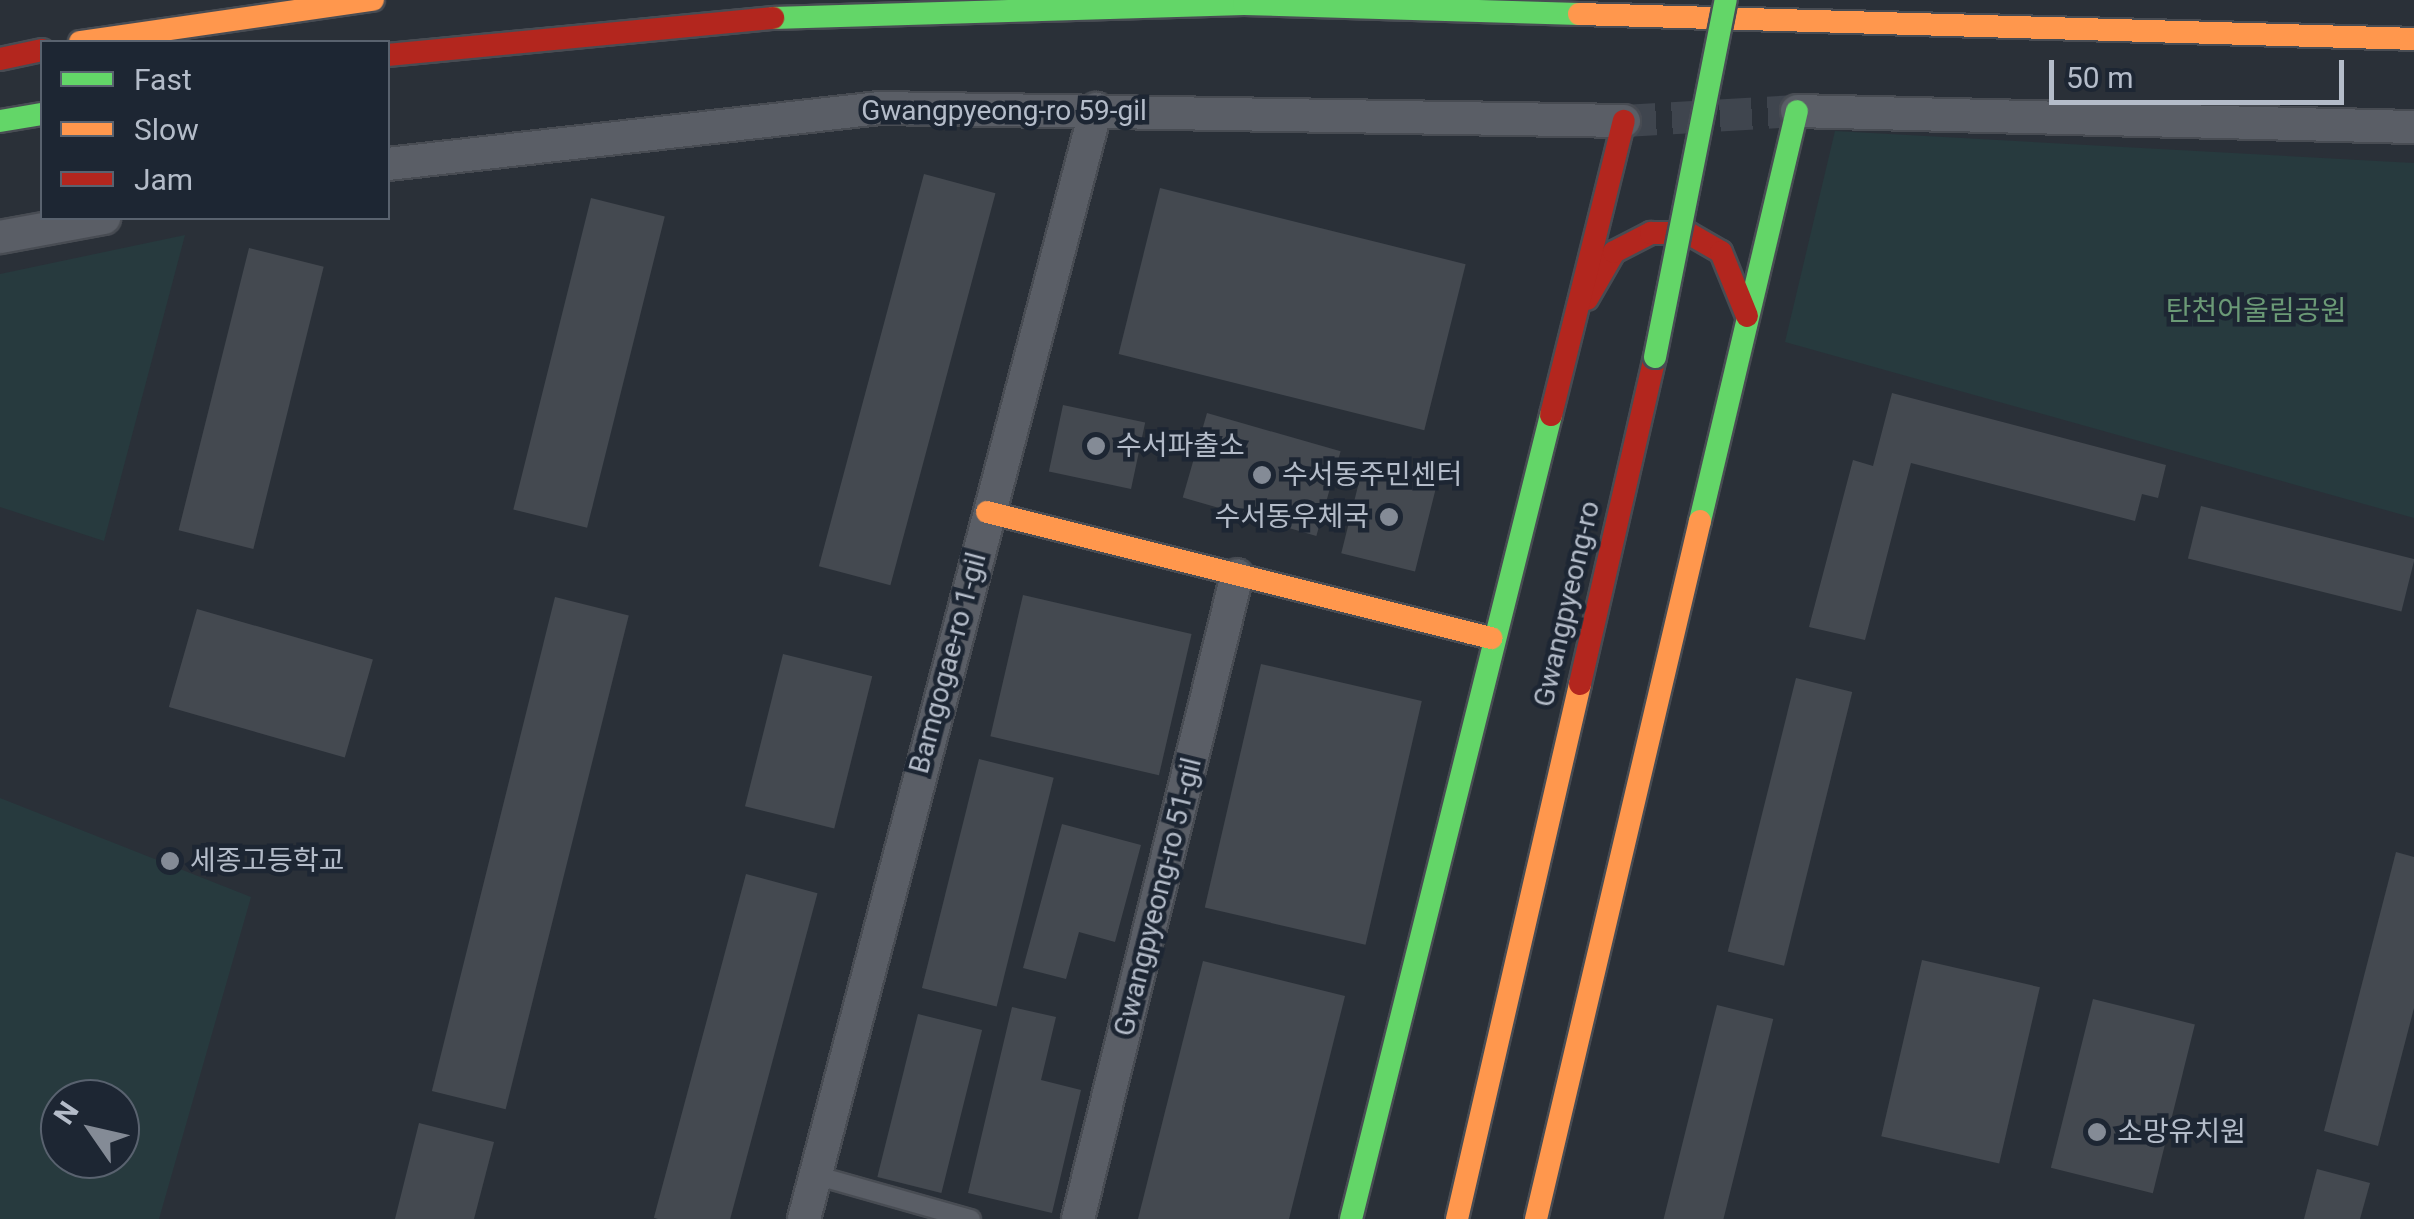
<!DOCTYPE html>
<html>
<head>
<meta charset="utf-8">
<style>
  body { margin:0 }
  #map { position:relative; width:2414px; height:1219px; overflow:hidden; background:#2a3038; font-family:Roboto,"Noto Sans KR",sans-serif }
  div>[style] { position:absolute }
  .green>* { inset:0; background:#273a3e }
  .building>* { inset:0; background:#444950; transform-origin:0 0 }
  .street-tunnel>* { height:32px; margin-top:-16px; transform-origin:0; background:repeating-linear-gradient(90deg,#3f454e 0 32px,transparent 0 48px) }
  .roads { filter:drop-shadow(2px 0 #484c53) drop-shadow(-2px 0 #484c53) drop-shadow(0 2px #484c53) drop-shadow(0 -2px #484c53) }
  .lane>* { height:18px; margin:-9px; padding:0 9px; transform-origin:9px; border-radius:9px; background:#5a5e66 }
  .street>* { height:32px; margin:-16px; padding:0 16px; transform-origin:16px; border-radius:16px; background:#5a5e66 }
  .fast>* { height:22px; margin:-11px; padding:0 11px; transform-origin:11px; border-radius:11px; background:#63d668 }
  .slow>* { height:22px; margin:-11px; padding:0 11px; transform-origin:11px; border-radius:11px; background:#ff974d }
  .jam>* { height:22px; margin:-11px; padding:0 11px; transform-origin:11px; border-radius:11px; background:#b3261e }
  .bridges { filter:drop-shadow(2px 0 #484c55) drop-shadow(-2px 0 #484c55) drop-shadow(0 2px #484c55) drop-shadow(0 -2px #484c55) }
  .fast-bridge>* { height:22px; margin:-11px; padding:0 11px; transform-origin:11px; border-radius:11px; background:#63d668 }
  .dots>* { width:28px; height:28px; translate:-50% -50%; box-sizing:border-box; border:5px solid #1d2633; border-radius:50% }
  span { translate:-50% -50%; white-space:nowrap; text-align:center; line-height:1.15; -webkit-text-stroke:9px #1d2633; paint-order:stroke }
  .street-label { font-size:28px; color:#b4bcc9 }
  .park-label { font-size:28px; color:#6b9a76 }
  .poi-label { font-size:28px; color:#b4bcc9 }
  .left { translate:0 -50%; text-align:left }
  .right { translate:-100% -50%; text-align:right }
  .legend { position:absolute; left:40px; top:40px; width:350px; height:180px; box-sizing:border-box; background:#1d2633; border:2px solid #59626f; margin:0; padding:12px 18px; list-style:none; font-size:30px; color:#b4bcc9 }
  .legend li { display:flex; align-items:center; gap:20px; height:50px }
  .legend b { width:50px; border:2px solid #59626f }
  .north { position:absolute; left:40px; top:1079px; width:100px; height:100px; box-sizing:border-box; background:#1d2633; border:2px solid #59626f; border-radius:50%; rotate:304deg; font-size:28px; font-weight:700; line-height:40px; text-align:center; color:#b4bcc9 }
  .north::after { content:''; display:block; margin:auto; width:35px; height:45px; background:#848b96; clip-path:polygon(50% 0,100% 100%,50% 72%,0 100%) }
  .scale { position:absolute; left:2049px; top:60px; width:295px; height:45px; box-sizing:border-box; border:5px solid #b4bcc9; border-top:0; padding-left:12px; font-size:30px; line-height:35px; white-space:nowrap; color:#b4bcc9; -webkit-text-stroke:8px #1d2633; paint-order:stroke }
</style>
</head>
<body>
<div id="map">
  <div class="green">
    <div style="clip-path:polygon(1835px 131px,2414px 163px,2414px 518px,1785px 342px)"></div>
    <div style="clip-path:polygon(185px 235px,104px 541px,0 507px,0 274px)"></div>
    <div style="clip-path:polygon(evenodd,0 798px,251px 897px,159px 1219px,0 1219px,0 798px,120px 1099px,120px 1159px,60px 1159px,60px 1099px,120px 1099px)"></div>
  </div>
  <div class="building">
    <div style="left:924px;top:174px;width:74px;height:406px;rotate:15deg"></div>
    <div style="left:1160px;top:188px;width:315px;height:171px;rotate:14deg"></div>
    <div style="left:591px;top:198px;width:76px;height:321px;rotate:14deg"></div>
    <div style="left:249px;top:248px;width:77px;height:291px;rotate:14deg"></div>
    <div style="clip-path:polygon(1892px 393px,2166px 465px,2158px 498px,2142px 494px,2135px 521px,1911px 463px,1865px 640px,1809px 627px,1853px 460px,1873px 466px)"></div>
    <div style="left:1063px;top:405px;width:84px;height:68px;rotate:12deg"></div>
    <div style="left:1207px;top:413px;width:139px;height:88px;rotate:16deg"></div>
    <div style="left:1364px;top:462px;width:76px;height:94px;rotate:14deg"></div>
    <div style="left:2201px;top:506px;width:220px;height:54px;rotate:14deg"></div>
    <div style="left:1023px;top:595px;width:173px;height:145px;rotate:13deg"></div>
    <div style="left:555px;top:597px;width:76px;height:509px;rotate:14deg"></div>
    <div style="left:197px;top:609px;width:183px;height:102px;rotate:16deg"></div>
    <div style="left:783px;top:654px;width:92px;height:157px;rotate:14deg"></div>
    <div style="left:1261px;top:664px;width:165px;height:250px;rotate:13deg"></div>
    <div style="left:1796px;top:678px;width:58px;height:282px;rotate:14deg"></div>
    <div style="left:979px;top:759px;width:77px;height:236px;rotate:14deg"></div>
    <div style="clip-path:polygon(1062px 824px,1141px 845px,1115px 942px,1079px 932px,1066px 979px,1023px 968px)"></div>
    <div style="clip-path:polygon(2396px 852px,2414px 857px,2414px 1008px,2378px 1146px,2324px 1131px)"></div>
    <div style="left:746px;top:874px;width:74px;height:356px;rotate:15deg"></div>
    <div style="left:1922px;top:960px;width:121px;height:181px;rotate:13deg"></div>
    <div style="clip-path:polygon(1203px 961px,1345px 996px,1289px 1219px,1138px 1219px)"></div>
    <div style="left:2093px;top:999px;width:105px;height:174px;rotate:14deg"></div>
    <div style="left:1717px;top:1005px;width:58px;height:221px;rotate:14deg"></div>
    <div style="clip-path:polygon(1012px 1007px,1056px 1017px,1041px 1080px,1081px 1090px,1052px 1213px,968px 1193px)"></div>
    <div style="left:918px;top:1014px;width:66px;height:168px;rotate:14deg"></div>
    <div style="clip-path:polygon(419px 1123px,494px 1142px,474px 1219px,395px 1219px)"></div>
    <div style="clip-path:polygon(2317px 1169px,2370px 1183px,2360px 1219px,2304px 1219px)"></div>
  </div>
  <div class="street-tunnel">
    <div style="left:1624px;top:121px;width:173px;rotate:-3.3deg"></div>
  </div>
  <div class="roads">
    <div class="lane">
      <div style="left:815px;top:1175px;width:162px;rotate:15.8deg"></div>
    </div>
    <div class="street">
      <div style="left:1797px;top:111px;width:617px;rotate:1.49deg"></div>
      <div style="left:388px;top:164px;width:494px;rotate:-6.5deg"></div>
      <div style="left:879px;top:108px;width:745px;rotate:1deg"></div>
      <div style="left:0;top:237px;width:106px;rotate:-10.4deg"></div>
      <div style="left:804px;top:1219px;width:1148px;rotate:-75.26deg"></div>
      <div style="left:1078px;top:1219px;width:663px;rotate:-76.13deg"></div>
    </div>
    <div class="fast">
      <div style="left:773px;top:18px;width:471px;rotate:-1.7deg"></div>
      <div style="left:1244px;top:4px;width:335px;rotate:1.7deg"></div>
      <div style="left:0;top:121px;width:43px;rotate:-9.5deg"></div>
      <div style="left:1700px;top:521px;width:421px;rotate:-76.7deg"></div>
      <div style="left:1351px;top:1219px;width:829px;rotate:-76.03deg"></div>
    </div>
    <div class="slow">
      <div style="left:1579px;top:14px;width:835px;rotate:1.71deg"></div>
      <div style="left:80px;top:42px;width:296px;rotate:-8.2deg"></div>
      <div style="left:987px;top:512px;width:520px;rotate:14.04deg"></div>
      <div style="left:1457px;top:1219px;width:549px;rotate:-77.05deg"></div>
      <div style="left:1536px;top:1219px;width:717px;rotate:-76.78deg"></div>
    </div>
    <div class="jam">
      <div style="left:388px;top:55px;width:387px;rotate:-5.5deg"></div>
      <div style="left:0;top:59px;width:43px;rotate:-12.1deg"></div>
      <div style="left:1587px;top:299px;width:54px;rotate:-60.1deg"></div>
      <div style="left:1614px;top:252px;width:42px;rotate:-27.2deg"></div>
      <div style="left:1651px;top:233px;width:37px"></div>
      <div style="left:1688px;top:233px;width:38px;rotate:30deg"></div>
      <div style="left:1721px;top:252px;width:69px;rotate:67.9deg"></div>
      <div style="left:1551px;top:415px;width:303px;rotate:-76.1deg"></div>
      <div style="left:1580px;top:684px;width:335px;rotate:-77.1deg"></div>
    </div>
  </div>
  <div class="bridges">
    <div class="fast-bridge">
      <div style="left:1655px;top:357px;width:364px;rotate:-78.8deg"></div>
    </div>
  </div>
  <div class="dots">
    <div style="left:1096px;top:446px;background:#848b96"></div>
    <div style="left:1262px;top:475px;background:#848b96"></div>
    <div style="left:1389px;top:517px;background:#848b96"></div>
    <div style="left:170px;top:861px;background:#848b96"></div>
    <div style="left:2097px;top:1132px;background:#848b96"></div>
  </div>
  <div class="street-label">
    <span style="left:1004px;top:111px">Gwangpyeong-ro 59-gil</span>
    <span style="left:1567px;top:604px;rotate:-77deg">Gwangpyeong-ro</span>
    <span style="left:948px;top:663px;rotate:-75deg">Bamgogae-ro 1-gil</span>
    <span style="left:1158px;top:897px;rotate:-76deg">Gwangpyeong-ro 51-gil</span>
  </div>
  <div class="park-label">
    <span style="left:2256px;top:311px">탄천어울림공원</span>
  </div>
  <div class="poi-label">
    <span class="left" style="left:1116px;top:446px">수서파출소</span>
    <span class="left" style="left:1282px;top:475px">수서동주민센터</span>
    <span class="right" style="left:1369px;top:517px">수서동우체국</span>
    <span class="left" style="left:190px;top:861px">세종고등학교</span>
    <span class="left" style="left:2117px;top:1132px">소망유치원</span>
  </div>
  <ul class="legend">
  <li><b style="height:12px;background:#63d668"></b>Fast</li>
  <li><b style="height:12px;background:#ff974d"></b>Slow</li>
  <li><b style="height:12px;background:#b3261e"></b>Jam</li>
  </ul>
  <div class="north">N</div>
  <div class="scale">50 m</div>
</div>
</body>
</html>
